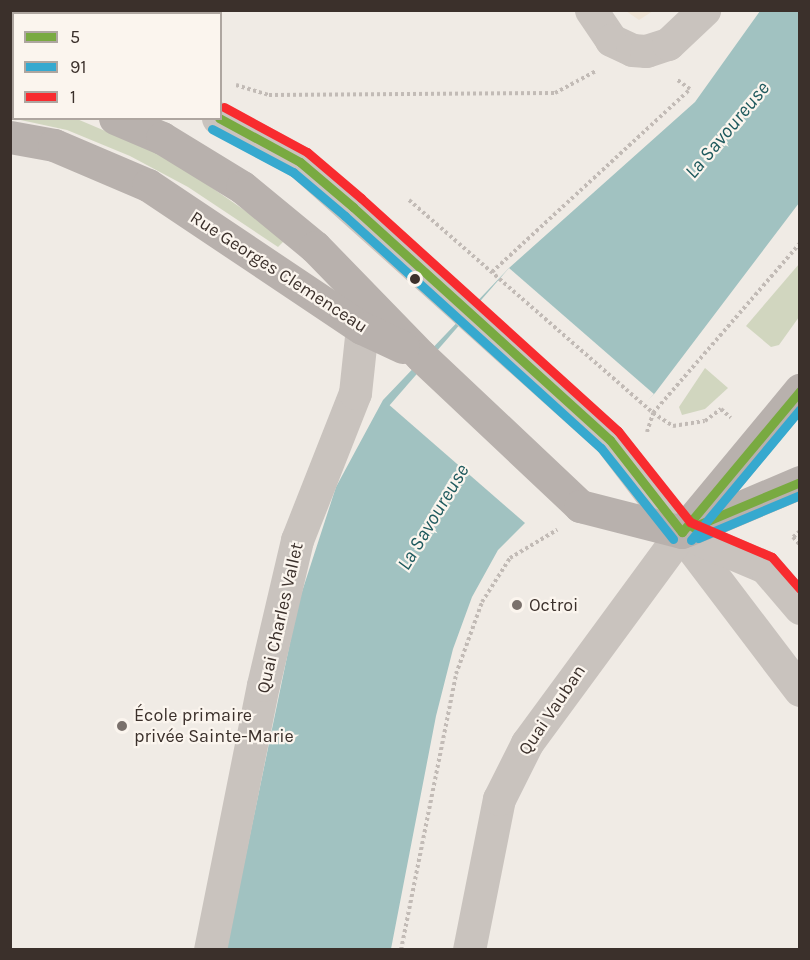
<!DOCTYPE html>
<html>
<head>
<meta charset="utf-8">
<style>
  body { margin:0 }
  #map { position:relative; width:810px; height:960px; overflow:hidden; background:#f0ebe5; font-family:Karla,sans-serif }
  div>[style] { position:absolute }
  .green>* { inset:0; background:#d1d6bf }
  .plaza>* { inset:0; background:#eee3d5 }
  .water>* { inset:0; background:#a1c2c1 }
  .pier>* { inset:0; background:#f0ebe5; transform-origin:0 0 }
  .path>* { height:4px; margin-top:-2px; transform-origin:0; background:repeating-linear-gradient(90deg,#c2bbb6 0 3px,transparent 0 6px) }
  .street>* { height:33px; margin:-16.5px; padding:0 16.5px; transform-origin:16.5px; border-radius:16.5px; background:#c9c3be }
  .primary>* { height:33px; margin:-16.5px; padding:0 16.5px; transform-origin:16.5px; border-radius:16.5px; background:#b8b1ad }
  .bus-1>* { height:9px; margin:-4.5px; padding:0 4.5px; transform-origin:4.5px; border-radius:4.5px; background:#79aa41 }
  .bus-2>* { height:9px; margin:-4.5px; padding:0 4.5px; transform-origin:4.5px; border-radius:4.5px; background:#36a9cf }
  .bus-3>* { height:9px; margin:-4.5px; padding:0 4.5px; transform-origin:4.5px; border-radius:4.5px; background:#f82b2f }
  .dots>* { width:16px; height:16px; translate:-50% -50%; box-sizing:border-box; border:3px solid #fbf5ee; border-radius:50% }
  span { translate:-50% -50%; white-space:nowrap; text-align:center; line-height:1.15; -webkit-text-stroke:4.5px #fbf5ee; paint-order:stroke }
  .street-label { font-size:18px; color:#3b302b }
  .poi-label { font-size:18px; color:#3b302b }
  .left { translate:0 -50%; text-align:left }
  .water-label { font-size:20px; color:#1f5a5e; font-style:italic }
  .frame { position:absolute; inset:0; border:12px solid #3b302b; pointer-events:none }
  .legend { position:absolute; left:12px; top:12px; width:210px; height:108px; box-sizing:border-box; background:#fbf5ee; border:2px solid #aea6a0; margin:0; padding:8px 10px; list-style:none; font-size:18px; color:#3b302b }
  .legend li { display:flex; align-items:center; gap:12px; height:30px }
  .legend b { width:30px; border:2px solid #aea6a0 }
</style>
</head>
<body>
<div id="map">
  <div class="green">
    <div style="clip-path:polygon(16px 119px,77px 119px,169px 158px,286px 239px,278px 247px,188px 187px,130px 156px,67px 130px)"></div>
    <div style="clip-path:polygon(799px 264px,799px 317px,779px 345px,771px 347px,746px 326px)"></div>
    <div style="clip-path:polygon(705px 368px,728px 388px,705px 409px,682px 415px,679px 407px)"></div>
  </div>
  <div class="plaza">
    <div style="clip-path:polygon(626px 11px,653px 11px,639px 20px)"></div>
  </div>
  <div class="water">
    <div style="clip-path:polygon(760px 11px,799px 11px,799px 203px,655px 393px,498px 550px,472px 597px,453px 649px,436px 716px,391px 949px,226px 950px,298px 604px,336px 487px,383px 400px,509px 268px,695px 102px)"></div>
  </div>
  <div class="pier">
    <div style="left:509px;top:268px;width:192px;height:182px;rotate:41deg"></div>
  </div>
  <div class="path">
    <div style="left:164px;top:14px;width:4px;rotate:-76deg"></div>
    <div style="left:236px;top:85px;width:34px;rotate:17deg"></div>
    <div style="left:269px;top:95px;width:286px;rotate:-0.4deg"></div>
    <div style="left:555px;top:93px;width:47px;rotate:-28.2deg"></div>
    <div style="left:409px;top:200px;width:324px;rotate:41.1deg"></div>
    <div style="left:653px;top:413px;width:24px;rotate:33deg"></div>
    <div style="left:673px;top:426px;width:32px;rotate:-9deg"></div>
    <div style="left:705px;top:421px;width:20px;rotate:-37deg"></div>
    <div style="left:721px;top:409px;width:13px;rotate:42deg"></div>
    <div style="left:492px;top:272px;width:270px;rotate:-42.7deg"></div>
    <div style="left:690px;top:89px;width:17px;rotate:-144deg"></div>
    <div style="left:647px;top:432px;width:20px;rotate:-72deg"></div>
    <div style="left:653px;top:413px;width:225px;rotate:-49.1deg"></div>
    <div style="left:800px;top:531px;width:9px;rotate:139deg"></div>
    <div style="left:793px;top:537px;width:11px;rotate:49deg"></div>
    <div style="left:401px;top:950px;width:281px;rotate:-78.7deg"></div>
    <div style="left:456px;top:674px;width:77px;rotate:-70.1deg"></div>
    <div style="left:482px;top:602px;width:52px;rotate:-57.5deg"></div>
    <div style="left:510px;top:558px;width:55px;rotate:-30.8deg"></div>
  </div>
  <div class="street">
    <div style="left:14px;top:10px;width:7px;rotate:34deg"></div>
    <div style="left:591px;top:10px;width:36px;rotate:56deg"></div>
    <div style="left:611px;top:40px;width:23px;rotate:25deg"></div>
    <div style="left:632px;top:50px;width:14px;rotate:4deg"></div>
    <div style="left:646px;top:51px;width:23px;rotate:-18deg"></div>
    <div style="left:668px;top:44px;width:50px;rotate:-43.4deg"></div>
    <div style="left:218px;top:118px;width:93px;rotate:28.2deg"></div>
    <div style="left:300px;top:162px;width:416px;rotate:41.9deg"></div>
    <div style="left:610px;top:440px;width:314px;rotate:52.8deg"></div>
    <div style="left:682px;top:532px;width:90px;rotate:22.9deg"></div>
    <div style="left:765px;top:567px;width:54px;rotate:49.5deg"></div>
    <div style="left:210px;top:950px;width:270px;rotate:-78.7deg"></div>
    <div style="left:263px;top:685px;width:149px;rotate:-76.8deg"></div>
    <div style="left:297px;top:540px;width:158px;rotate:-68.5deg"></div>
    <div style="left:355px;top:393px;width:65px;rotate:-83.9deg"></div>
    <div style="left:469px;top:950px;width:154px;rotate:-78.8deg"></div>
    <div style="left:499px;top:799px;width:63px;rotate:-63.4deg"></div>
    <div style="left:527px;top:743px;width:262px;rotate:-53.7deg"></div>
  </div>
  <div class="primary">
    <div style="left:10px;top:78px;width:4px"></div>
    <div style="left:115px;top:118px;width:51px;rotate:23.1deg"></div>
    <div style="left:162px;top:138px;width:94px;rotate:31.5deg"></div>
    <div style="left:242px;top:187px;width:94px;rotate:39.4deg"></div>
    <div style="left:315px;top:247px;width:152px;rotate:45.8deg"></div>
    <div style="left:421px;top:356px;width:219px;rotate:43.3deg"></div>
    <div style="left:580px;top:506px;width:105px;rotate:14.3deg"></div>
    <div style="left:10px;top:137px;width:45px;rotate:10.3deg"></div>
    <div style="left:54px;top:145px;width:102px;rotate:23.1deg"></div>
    <div style="left:148px;top:185px;width:257px;rotate:33.8deg"></div>
    <div style="left:362px;top:328px;width:45px;rotate:24.9deg"></div>
    <div style="left:687px;top:530px;width:123px;rotate:-23deg"></div>
    <div style="left:682px;top:532px;width:185px;rotate:-50.3deg"></div>
  </div>
  <div class="bus-1">
    <div style="left:219px;top:118px;width:92px;rotate:28.5deg"></div>
    <div style="left:300px;top:162px;width:70px;rotate:40.3deg"></div>
    <div style="left:353px;top:207px;width:347px;rotate:42.2deg"></div>
    <div style="left:610px;top:440px;width:117px;rotate:52deg"></div>
    <div style="left:693px;top:527px;width:116px;rotate:-22.8deg"></div>
    <div style="left:682px;top:532px;width:184px;rotate:-50.1deg"></div>
  </div>
  <div class="bus-2">
    <div style="left:212px;top:129px;width:92px;rotate:28deg"></div>
    <div style="left:293px;top:172px;width:68px;rotate:40.2deg"></div>
    <div style="left:345px;top:216px;width:345px;rotate:42.2deg"></div>
    <div style="left:601px;top:448px;width:116px;rotate:51.6deg"></div>
    <div style="left:698px;top:538px;width:111px;rotate:-22.9deg"></div>
    <div style="left:691px;top:540px;width:170px;rotate:-50.2deg"></div>
  </div>
  <div class="bus-3">
    <div style="left:224px;top:107px;width:94px;rotate:28.5deg"></div>
    <div style="left:307px;top:152px;width:71px;rotate:40.4deg"></div>
    <div style="left:361px;top:198px;width:347px;rotate:42.2deg"></div>
    <div style="left:618px;top:431px;width:116px;rotate:51.6deg"></div>
    <div style="left:690px;top:522px;width:89px;rotate:23.1deg"></div>
    <div style="left:772px;top:557px;width:43px;rotate:48.8deg"></div>
  </div>
  <div class="dots">
    <div style="left:415px;top:279px;background:#3b302b"></div>
    <div style="left:517px;top:605px;background:#7a716c"></div>
    <div style="left:122px;top:726px;background:#7a716c"></div>
  </div>
  <div class="street-label">
    <span style="left:279px;top:272px;rotate:33deg">Rue Georges Clemenceau</span>
    <span style="left:280px;top:618px;rotate:-77deg">Quai Charles Vallet</span>
    <span style="left:552px;top:710px;rotate:-56deg">Quai Vauban</span>
  </div>
  <div class="poi-label">
    <span class="left" style="left:529px;top:605px">Octroi</span>
    <span class="left" style="left:134px;top:726px">École primaire<br>privée Sainte-Marie</span>
  </div>
  <div class="water-label">
    <span style="left:727px;top:130px;rotate:-50deg">La Savoureuse</span>
    <span style="left:433px;top:517px;rotate:-59deg">La Savoureuse</span>
  </div>
  <div class="frame"></div>
  <ul class="legend">
  <li><b style="height:8px;background:#79aa41"></b>5</li>
  <li><b style="height:8px;background:#36a9cf"></b>91</li>
  <li><b style="height:8px;background:#f82b2f"></b>1</li>
  </ul>
</div>
</body>
</html>
